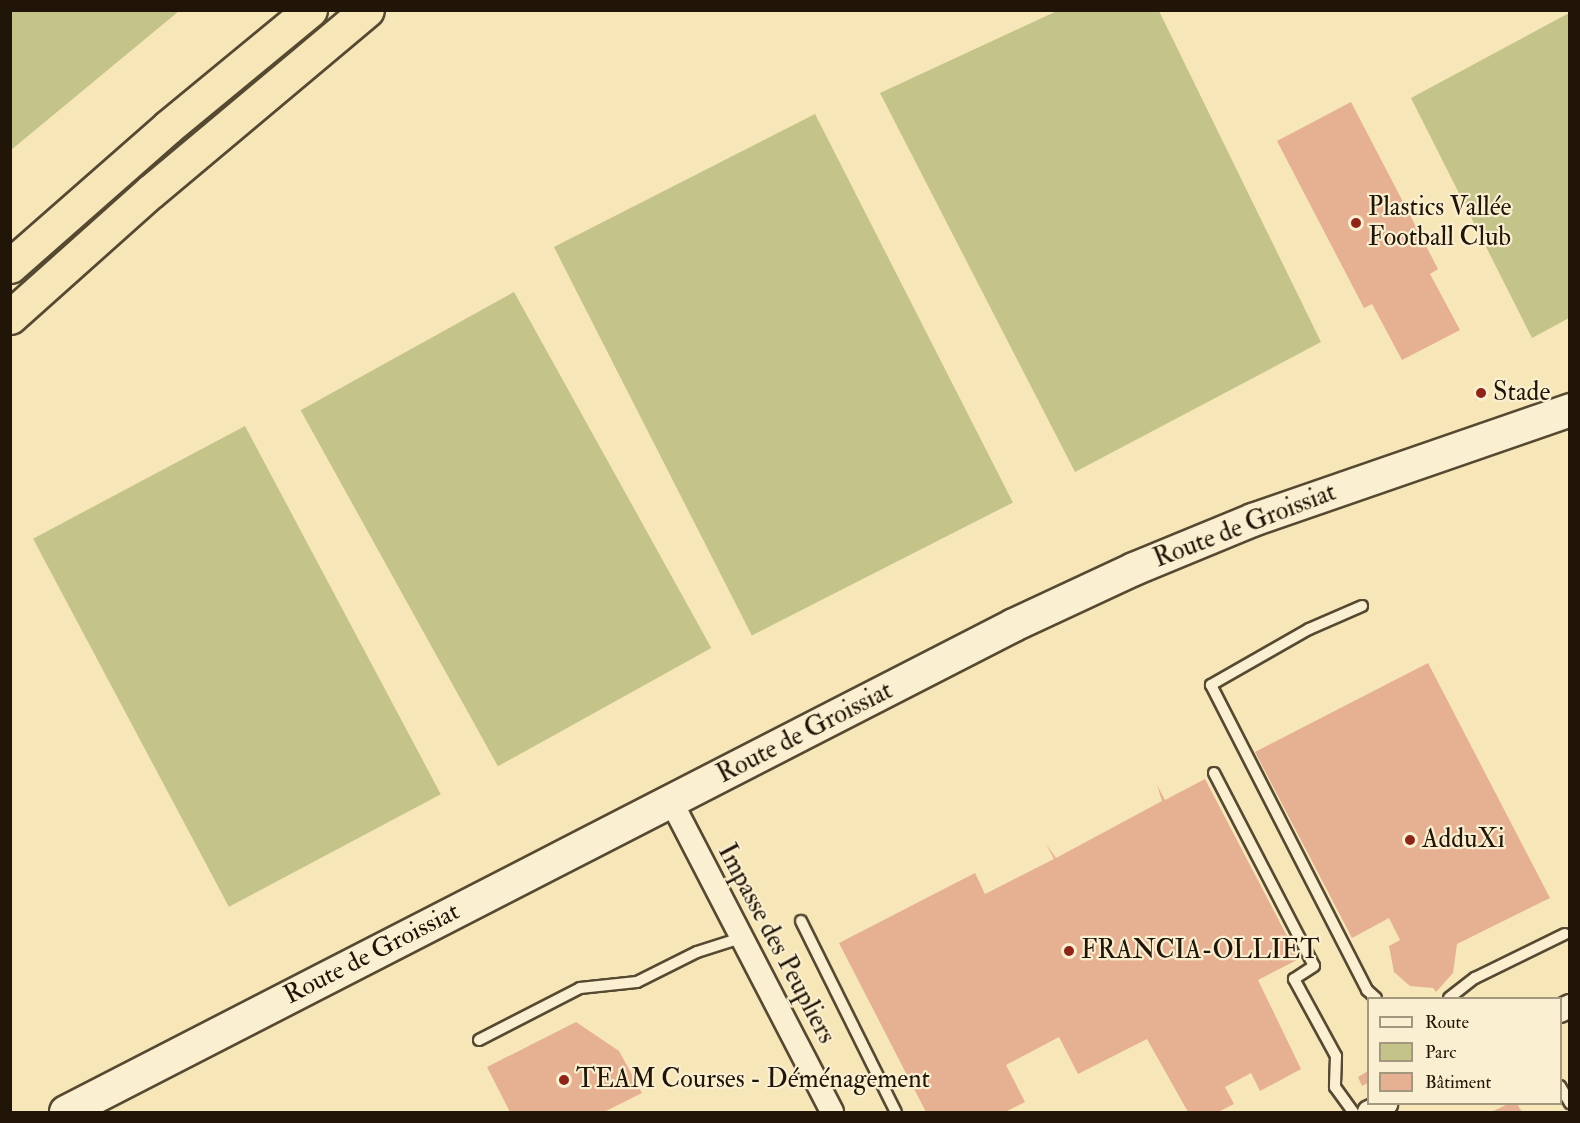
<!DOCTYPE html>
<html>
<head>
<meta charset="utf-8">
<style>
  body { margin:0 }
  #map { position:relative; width:1580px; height:1123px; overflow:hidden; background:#f7e6b7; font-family:"IM FELL Double Pica",serif }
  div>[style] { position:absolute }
  .green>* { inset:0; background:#c3c38a; transform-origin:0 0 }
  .building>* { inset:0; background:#e6b092; transform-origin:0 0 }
  .roads { filter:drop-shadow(2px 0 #564932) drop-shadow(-2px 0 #564932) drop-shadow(0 2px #564932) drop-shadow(0 -2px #564932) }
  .service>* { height:10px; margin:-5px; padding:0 5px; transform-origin:5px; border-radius:5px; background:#faefd0 }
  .minor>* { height:22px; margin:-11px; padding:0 11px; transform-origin:11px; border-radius:11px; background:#faefd0 }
  .secondary>* { height:32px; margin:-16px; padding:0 16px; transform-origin:16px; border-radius:16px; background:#faefd0 }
  .motorway>* { height:33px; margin:-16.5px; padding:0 16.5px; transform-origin:16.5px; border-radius:16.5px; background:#f7e6b7 }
  .dots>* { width:16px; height:16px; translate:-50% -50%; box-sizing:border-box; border:3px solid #faefd0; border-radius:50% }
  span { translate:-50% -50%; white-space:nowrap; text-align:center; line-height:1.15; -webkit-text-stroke:4.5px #faefd0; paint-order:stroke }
  .poi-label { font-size:26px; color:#201506 }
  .left { translate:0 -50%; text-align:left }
  .street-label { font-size:26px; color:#201506 }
  .frame { position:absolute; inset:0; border:12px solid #201506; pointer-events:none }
  .legend { position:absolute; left:1367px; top:997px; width:195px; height:108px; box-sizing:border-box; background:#faefd0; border:2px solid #a3987f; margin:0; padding:8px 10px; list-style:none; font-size:18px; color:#201506 }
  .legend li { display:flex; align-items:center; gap:12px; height:30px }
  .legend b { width:30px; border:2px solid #a3987f }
</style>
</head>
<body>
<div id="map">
  <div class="green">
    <div style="clip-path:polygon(11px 10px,179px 10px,179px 11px,11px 150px)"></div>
    <div style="clip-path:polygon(1057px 11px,1159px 11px,1321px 342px,1075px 472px,880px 93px)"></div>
    <div style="clip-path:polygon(1569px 13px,1569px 318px,1532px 338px,1411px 98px)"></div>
    <div style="left:815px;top:114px;width:436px;height:293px;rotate:63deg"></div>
    <div style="left:514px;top:292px;width:407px;height:244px;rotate:61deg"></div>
    <div style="left:245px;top:426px;width:417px;height:240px;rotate:62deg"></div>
  </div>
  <div class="building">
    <div style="clip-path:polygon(1351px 102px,1438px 269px,1430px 274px,1460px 330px,1402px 360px,1372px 304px,1364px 308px,1277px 141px)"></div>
    <div style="left:1486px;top:387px;width:9px;height:14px;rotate:69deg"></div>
    <div style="clip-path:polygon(1428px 663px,1550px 898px,1457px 944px,1453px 973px,1436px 992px,1433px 988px,1410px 986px,1394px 972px,1389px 946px,1400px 940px,1389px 918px,1352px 938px,1255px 752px)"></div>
    <div style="clip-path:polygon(1205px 779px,1299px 959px,1258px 980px,1301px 1069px,1260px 1091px,1251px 1073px,1225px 1087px,1234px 1104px,1218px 1112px,1188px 1112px,1147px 1039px,1078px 1074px,1059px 1037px,1006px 1065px,1025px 1102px,1005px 1112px,926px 1112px,839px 943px,975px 873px,985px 894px,1054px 859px,1046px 844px,1056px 858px,1162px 801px,1157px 785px,1165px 800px)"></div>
    <div style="clip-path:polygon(576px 1022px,619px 1051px,642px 1093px,604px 1112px,510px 1112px,487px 1067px)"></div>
    <div style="clip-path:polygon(1368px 1071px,1368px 1083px,1362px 1086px,1358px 1077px)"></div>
    <div style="clip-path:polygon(1508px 1104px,1517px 1104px,1522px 1112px,1491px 1112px)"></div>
  </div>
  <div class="roads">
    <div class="service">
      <div style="left:1362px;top:606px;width:58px;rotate:156.5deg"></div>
      <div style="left:1309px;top:629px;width:113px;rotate:150.3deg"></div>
      <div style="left:1211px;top:685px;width:343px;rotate:62.9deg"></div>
      <div style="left:1367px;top:990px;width:12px;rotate:42deg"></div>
      <div style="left:1214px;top:773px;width:217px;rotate:62.6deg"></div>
      <div style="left:1314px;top:966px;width:24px;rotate:147deg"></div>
      <div style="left:1294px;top:979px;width:88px;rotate:61.4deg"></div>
      <div style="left:1336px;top:1056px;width:31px;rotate:92deg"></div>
      <div style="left:1335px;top:1087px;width:31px;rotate:54deg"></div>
      <div style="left:801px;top:921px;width:213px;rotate:63.6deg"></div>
      <div style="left:1449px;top:998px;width:33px;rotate:-38deg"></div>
      <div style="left:1475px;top:978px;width:100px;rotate:-26.1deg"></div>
      <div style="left:479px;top:1040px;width:114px;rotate:-27.2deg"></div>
      <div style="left:580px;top:988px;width:57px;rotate:-6deg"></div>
      <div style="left:637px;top:982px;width:67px;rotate:-26.6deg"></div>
      <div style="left:697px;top:952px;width:46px;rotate:-17.7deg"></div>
      <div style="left:1560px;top:1086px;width:20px;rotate:60deg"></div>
    </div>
    <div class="minor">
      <div style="left:671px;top:801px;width:350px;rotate:62.6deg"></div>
      <div style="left:1560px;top:1011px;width:11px;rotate:-27deg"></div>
      <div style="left:1369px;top:1112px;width:19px;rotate:-25deg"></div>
    </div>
    <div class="secondary">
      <div style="left:66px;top:1112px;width:1066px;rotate:-27.19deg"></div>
      <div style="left:1014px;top:625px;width:132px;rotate:-25deg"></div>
      <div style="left:1134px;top:569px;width:129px;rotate:-22.4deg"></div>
      <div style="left:1253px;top:520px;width:336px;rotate:-19.1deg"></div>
    </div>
    <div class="motorway">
      <div style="left:10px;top:266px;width:210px;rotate:-41.3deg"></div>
      <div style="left:168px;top:127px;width:184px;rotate:-39.5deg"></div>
      <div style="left:10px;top:317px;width:188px;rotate:-41.8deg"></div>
      <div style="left:150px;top:192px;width:283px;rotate:-40deg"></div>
    </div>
  </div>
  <div class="dots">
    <div style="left:1356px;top:223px;background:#8f2418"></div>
    <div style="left:1481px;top:393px;background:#8f2418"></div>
    <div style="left:1410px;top:840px;background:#8f2418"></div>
    <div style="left:1069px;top:951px;background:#8f2418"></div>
    <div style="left:564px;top:1080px;background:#8f2418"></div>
  </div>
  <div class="poi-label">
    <span class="left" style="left:1368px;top:223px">Plastics Vallée<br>Football Club</span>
    <span class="left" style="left:1493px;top:393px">Stade</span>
    <span class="left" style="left:1422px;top:840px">AdduXi</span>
    <span class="left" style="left:1081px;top:951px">FRANCIA-OLLIET</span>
    <span class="left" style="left:576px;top:1080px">TEAM Courses - Déménagement</span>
  </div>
  <div class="street-label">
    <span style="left:1245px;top:526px;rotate:-21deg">Route de Groissiat</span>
    <span style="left:805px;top:733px;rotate:-27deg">Route de Groissiat</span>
    <span style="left:776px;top:944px;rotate:62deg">Impasse des Peupliers</span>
    <span style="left:372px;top:954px;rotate:-27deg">Route de Groissiat</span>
  </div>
  <div class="frame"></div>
  <ul class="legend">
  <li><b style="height:8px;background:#faefd0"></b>Route</li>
  <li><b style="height:16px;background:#c3c38a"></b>Parc</li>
  <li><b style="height:16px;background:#e6b092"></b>Bâtiment</li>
  </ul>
</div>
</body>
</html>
